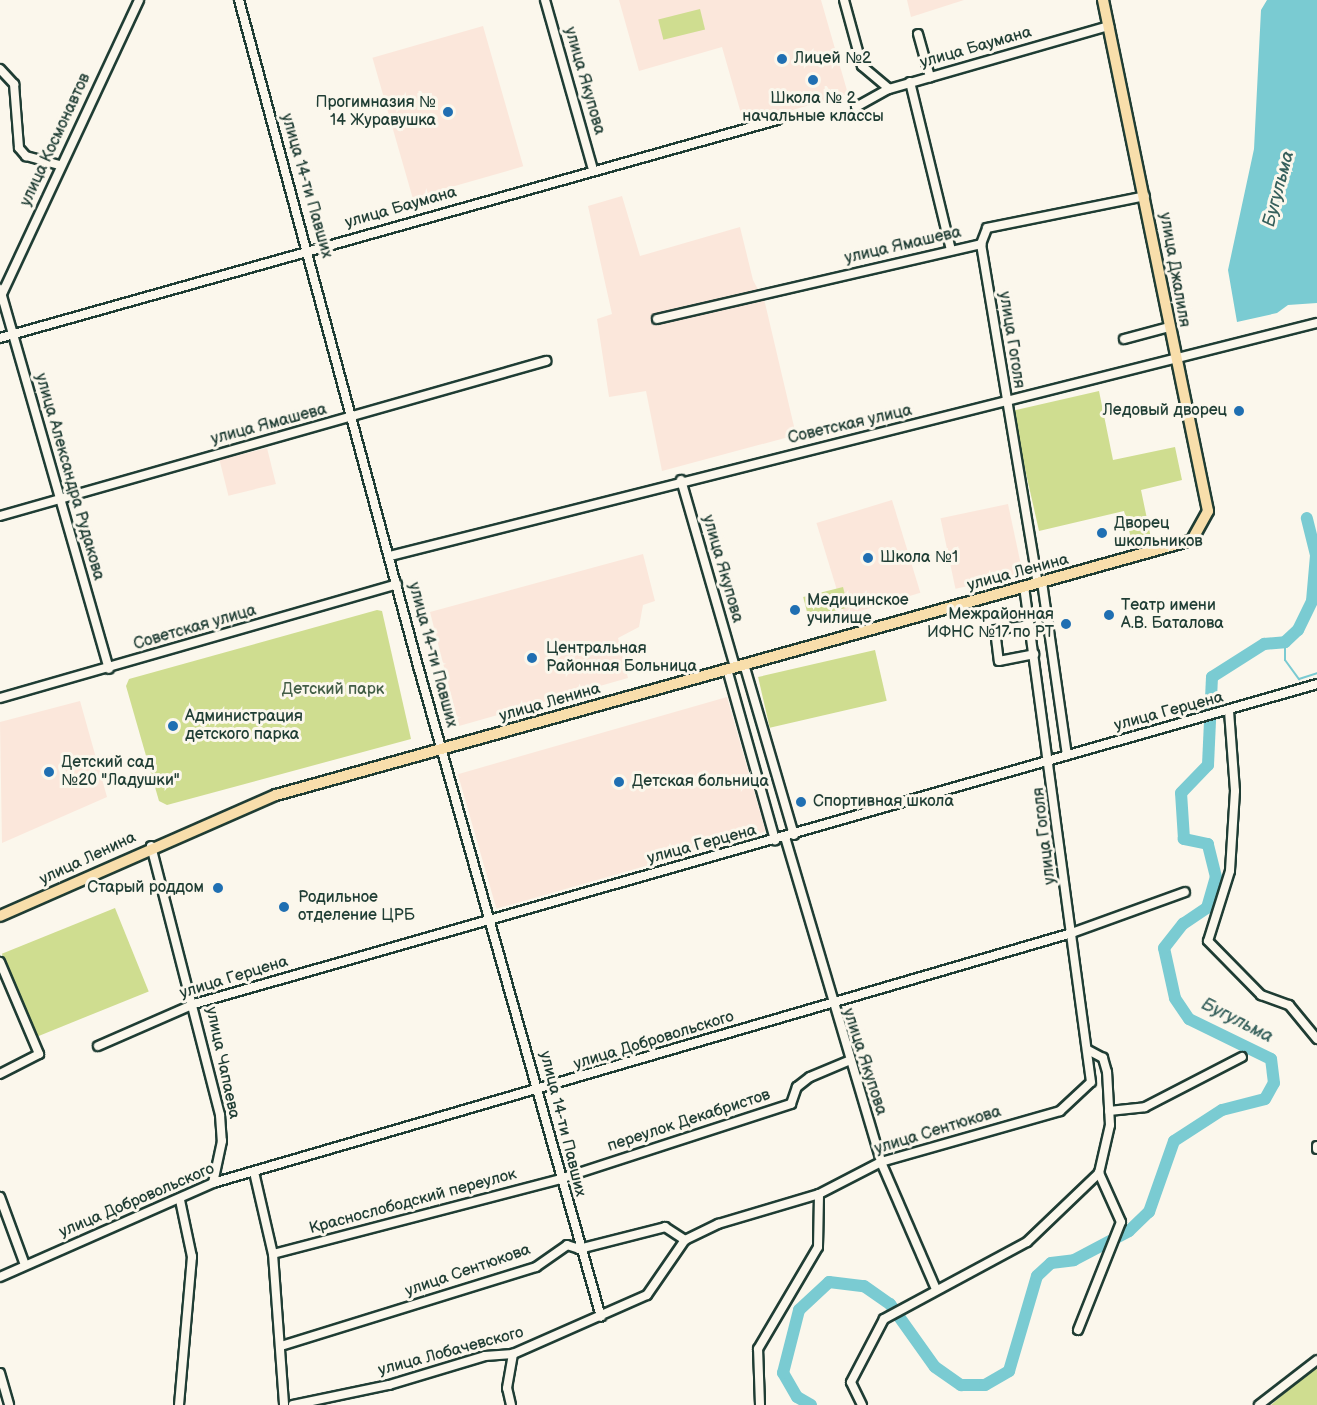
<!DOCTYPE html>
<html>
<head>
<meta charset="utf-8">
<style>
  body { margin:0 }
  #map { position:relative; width:1317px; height:1405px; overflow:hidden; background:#fbf7ec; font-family:"Balsamiq Sans",sans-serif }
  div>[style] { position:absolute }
  .built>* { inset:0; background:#fbe7db; transform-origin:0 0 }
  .green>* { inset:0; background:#cfdd90; transform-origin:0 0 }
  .water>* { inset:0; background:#7acbd2 }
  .stream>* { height:2px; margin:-1px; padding:0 1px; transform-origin:1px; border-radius:1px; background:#7acbd2 }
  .river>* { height:12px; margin:-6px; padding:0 6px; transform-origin:6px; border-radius:6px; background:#7acbd2 }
  .roads { filter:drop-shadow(2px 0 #1f3d34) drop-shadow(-2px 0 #1f3d34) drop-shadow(0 2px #1f3d34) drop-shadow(0 -2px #1f3d34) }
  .minor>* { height:8px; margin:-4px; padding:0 4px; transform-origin:4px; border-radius:4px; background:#fbf7ec }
  .major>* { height:10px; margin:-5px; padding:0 5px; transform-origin:5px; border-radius:5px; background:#f8deab }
  .dots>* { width:16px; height:16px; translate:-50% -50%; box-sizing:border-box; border:3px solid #fbf7ec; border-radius:50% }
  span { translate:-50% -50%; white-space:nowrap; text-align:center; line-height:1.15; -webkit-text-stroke:6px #fbf7ec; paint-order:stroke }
  .street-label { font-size:16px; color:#1f3d34 }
  .poi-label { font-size:16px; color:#1f3d34 }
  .left { translate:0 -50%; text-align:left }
  .right { translate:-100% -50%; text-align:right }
  .park-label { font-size:16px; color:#425d46 }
  .water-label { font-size:18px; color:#36605c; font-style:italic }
</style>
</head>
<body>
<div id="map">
  <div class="built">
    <div style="clip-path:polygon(619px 0,821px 0,848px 94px,744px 124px,722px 47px,639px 71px)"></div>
    <div style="clip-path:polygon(907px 0,964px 0,911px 17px)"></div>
    <div style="left:483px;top:26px;width:146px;height:115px;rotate:74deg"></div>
    <div style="clip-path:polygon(622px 196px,640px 256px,740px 227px,753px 280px,765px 303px,796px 435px,662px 471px,646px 391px,609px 397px,597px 319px,612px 314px,588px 206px)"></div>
    <div style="left:267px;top:448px;width:37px;height:49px;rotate:76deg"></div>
    <div style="left:892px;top:500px;width:97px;height:79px;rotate:73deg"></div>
    <div style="left:1008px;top:504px;width:72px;height:69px;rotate:78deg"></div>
    <div style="clip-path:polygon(643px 554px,655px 601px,643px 605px,639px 627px,618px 638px,628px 678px,459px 726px,430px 612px)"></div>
    <div style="left:727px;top:697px;width:140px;height:280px;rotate:74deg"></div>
    <div style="clip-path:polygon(80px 701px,107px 797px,2px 843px,0 722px)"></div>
  </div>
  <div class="green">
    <div style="left:700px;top:9px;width:21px;height:43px;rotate:76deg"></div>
    <div style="clip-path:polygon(1099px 391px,1113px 460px,1175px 447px,1182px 480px,1141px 490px,1151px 538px,1132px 542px,1124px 511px,1039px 531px,1012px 411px)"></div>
    <div style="left:843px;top:587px;width:21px;height:41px;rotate:76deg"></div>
    <div style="clip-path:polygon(377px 610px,382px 611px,411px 739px,167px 805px,159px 801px,126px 686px,129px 679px)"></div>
    <div style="left:875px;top:650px;width:52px;height:120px;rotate:77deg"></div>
    <div style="left:115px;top:908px;width:90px;height:122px;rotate:68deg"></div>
    <div style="clip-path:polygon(1317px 1365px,1317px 1405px,1271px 1405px,1279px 1398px)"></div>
  </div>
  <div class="water">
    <div style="clip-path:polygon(1267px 0,1317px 0,1317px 303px,1288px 305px,1277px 313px,1237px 322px,1228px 270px,1254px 149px,1261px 10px)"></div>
  </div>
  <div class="stream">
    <div style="left:1285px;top:642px;width:18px;rotate:90deg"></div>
    <div style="left:1285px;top:660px;width:24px;rotate:54deg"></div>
    <div style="left:1299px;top:679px;width:19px;rotate:-18deg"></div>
  </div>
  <div class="river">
    <div style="left:811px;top:1405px;width:16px;rotate:-150deg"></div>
    <div style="left:797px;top:1397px;width:28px;rotate:-120deg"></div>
    <div style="left:783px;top:1373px;width:65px;rotate:-75.7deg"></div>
    <div style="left:799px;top:1310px;width:41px;rotate:-43deg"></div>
    <div style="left:829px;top:1282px;width:35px;rotate:7deg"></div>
    <div style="left:864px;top:1286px;width:32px;rotate:35deg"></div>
    <div style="left:890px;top:1304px;width:77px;rotate:54.5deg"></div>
    <div style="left:935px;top:1367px;width:32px;rotate:35deg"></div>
    <div style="left:961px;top:1385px;width:24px"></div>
    <div style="left:985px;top:1385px;width:28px;rotate:-30deg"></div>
    <div style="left:1009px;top:1371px;width:99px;rotate:-73.6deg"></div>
    <div style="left:1037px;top:1276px;width:19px;rotate:-43deg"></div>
    <div style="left:1051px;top:1263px;width:23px;rotate:-7deg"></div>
    <div style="left:1074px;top:1260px;width:62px;rotate:-27.8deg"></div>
    <div style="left:1129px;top:1231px;width:28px;rotate:-44deg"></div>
    <div style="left:1149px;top:1212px;width:75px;rotate:-70.6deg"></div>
    <div style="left:1174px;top:1141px;width:57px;rotate:-32.9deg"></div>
    <div style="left:1222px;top:1110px;width:44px;rotate:-14.3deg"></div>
    <div style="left:1265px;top:1099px;width:18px;rotate:-61deg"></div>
    <div style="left:1274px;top:1083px;width:24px;rotate:-97deg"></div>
    <div style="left:1271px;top:1059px;width:91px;rotate:-154deg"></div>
    <div style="left:1189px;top:1019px;width:25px;rotate:-124deg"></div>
    <div style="left:1175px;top:998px;width:51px;rotate:-102.4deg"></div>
    <div style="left:1164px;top:948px;width:31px;rotate:-52deg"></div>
    <div style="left:1183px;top:924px;width:29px;rotate:-34deg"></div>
    <div style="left:1207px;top:908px;width:32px;rotate:-74deg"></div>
    <div style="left:1216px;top:877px;width:34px;rotate:-104deg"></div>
    <div style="left:1208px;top:844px;width:25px;rotate:-168deg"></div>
    <div style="left:1184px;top:839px;width:46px;rotate:-93.7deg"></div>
    <div style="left:1181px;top:793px;width:39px;rotate:-46deg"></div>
    <div style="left:1208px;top:765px;width:88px;rotate:-87.4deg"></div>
    <div style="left:1212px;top:677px;width:62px;rotate:-32.4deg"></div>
    <div style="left:1264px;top:644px;width:21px;rotate:-5deg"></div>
    <div style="left:1285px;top:642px;width:18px;rotate:-43deg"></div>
    <div style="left:1298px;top:630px;width:32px;rotate:-64deg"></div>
    <div style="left:1312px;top:601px;width:46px;rotate:-85deg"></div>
    <div style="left:1316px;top:555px;width:38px;rotate:-104deg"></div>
  </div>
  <div class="roads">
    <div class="minor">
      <div style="left:239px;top:0;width:690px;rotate:74.96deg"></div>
      <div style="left:418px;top:666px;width:676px;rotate:74.3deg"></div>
      <div style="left:545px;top:0;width:177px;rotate:74.2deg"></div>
      <div style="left:844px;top:0;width:68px;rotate:74.7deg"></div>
      <div style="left:862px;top:66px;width:35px;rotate:40deg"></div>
      <div style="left:918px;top:34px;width:45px;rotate:74.4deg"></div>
      <div style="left:0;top:69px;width:21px;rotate:47deg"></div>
      <div style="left:14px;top:84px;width:64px;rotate:85.5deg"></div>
      <div style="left:19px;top:148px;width:11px;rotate:49deg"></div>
      <div style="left:26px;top:156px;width:34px;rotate:15deg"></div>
      <div style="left:910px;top:82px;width:173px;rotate:76.3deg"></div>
      <div style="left:856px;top:107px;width:38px;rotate:-29deg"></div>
      <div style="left:889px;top:89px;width:229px;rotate:-16deg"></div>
      <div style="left:981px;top:244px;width:344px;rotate:80.5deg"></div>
      <div style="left:981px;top:244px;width:17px;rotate:-69deg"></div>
      <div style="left:987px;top:228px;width:161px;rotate:-11.4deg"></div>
      <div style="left:0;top:289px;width:395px;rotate:74deg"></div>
      <div style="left:2px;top:294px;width:324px;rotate:-65deg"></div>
      <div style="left:657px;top:319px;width:333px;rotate:-13deg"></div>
      <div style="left:0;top:338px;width:807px;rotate:-15.67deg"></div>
      <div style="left:1124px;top:339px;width:47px;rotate:-14.9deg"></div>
      <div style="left:681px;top:480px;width:195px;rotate:73.9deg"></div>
      <div style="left:0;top:516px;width:568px;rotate:-15.85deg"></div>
      <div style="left:390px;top:556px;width:956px;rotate:-14.11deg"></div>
      <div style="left:1042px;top:582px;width:175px;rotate:81.8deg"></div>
      <div style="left:1030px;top:625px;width:35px;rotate:172deg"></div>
      <div style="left:995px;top:630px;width:31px;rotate:83deg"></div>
      <div style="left:999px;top:661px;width:36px;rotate:-11deg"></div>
      <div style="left:744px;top:664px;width:178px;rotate:73.7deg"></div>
      <div style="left:727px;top:669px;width:178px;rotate:74.3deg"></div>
      <div style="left:0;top:698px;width:413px;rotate:-16deg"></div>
      <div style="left:1229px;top:711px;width:80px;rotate:85.7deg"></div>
      <div style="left:1235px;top:791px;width:80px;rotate:93.6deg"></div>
      <div style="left:1230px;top:871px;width:73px;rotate:107.4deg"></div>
      <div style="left:1208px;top:941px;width:76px;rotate:45.5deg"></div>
      <div style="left:1261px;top:995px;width:30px;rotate:20deg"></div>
      <div style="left:1289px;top:1005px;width:44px;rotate:50.5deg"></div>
      <div style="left:785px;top:837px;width:339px;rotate:73.5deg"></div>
      <div style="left:881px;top:1162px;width:138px;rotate:66.6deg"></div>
      <div style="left:151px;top:846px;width:278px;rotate:75.6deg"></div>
      <div style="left:220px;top:1115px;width:26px;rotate:86deg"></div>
      <div style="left:222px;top:1141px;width:43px;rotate:102.1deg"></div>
      <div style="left:0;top:962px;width:100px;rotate:67deg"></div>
      <div style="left:39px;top:1054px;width:44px;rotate:152.9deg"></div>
      <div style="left:98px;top:1046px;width:105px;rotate:-23.6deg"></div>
      <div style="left:194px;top:1004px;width:1168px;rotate:-15.9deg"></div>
      <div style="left:1109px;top:1111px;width:36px;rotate:-6deg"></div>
      <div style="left:1145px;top:1107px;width:109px;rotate:-27.3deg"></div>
      <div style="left:1317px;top:1146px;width:3px;rotate:90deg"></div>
      <div style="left:254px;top:1172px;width:84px;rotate:77deg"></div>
      <div style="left:273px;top:1254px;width:151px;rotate:85.8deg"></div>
      <div style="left:0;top:1197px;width:72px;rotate:69.8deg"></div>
      <div style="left:273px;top:1254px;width:297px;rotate:-14.6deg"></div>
      <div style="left:560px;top:1179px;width:243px;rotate:-18deg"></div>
      <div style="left:791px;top:1104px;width:18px;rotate:-71deg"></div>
      <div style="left:797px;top:1087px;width:16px;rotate:-38deg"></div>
      <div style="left:810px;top:1077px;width:41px;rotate:-22.8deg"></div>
      <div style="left:0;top:1277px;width:233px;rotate:-23.8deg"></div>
      <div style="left:213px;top:1183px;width:895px;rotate:-16.23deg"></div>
      <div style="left:1072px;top:933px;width:120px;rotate:-19.9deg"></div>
      <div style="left:1078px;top:1330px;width:116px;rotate:-68.3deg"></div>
      <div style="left:1121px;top:1222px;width:54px;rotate:-114.2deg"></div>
      <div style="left:281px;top:1346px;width:267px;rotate:-17.2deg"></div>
      <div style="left:536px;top:1267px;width:38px;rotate:-35deg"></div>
      <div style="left:567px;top:1245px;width:13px;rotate:18deg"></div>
      <div style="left:579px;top:1249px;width:89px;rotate:-14.3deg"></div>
      <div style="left:665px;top:1227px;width:24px;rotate:33deg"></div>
      <div style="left:685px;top:1240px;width:37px;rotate:-26deg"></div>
      <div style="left:718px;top:1224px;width:105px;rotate:-16.5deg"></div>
      <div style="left:819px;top:1194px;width:70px;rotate:-27.3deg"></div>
      <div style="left:881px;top:1162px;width:186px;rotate:-15.9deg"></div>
      <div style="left:1060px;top:1111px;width:42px;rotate:-43.1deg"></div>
      <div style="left:1091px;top:1082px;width:500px;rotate:-97.7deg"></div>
      <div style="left:0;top:1373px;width:33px;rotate:74deg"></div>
      <div style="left:179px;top:1405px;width:149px;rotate:-85deg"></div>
      <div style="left:192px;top:1257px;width:58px;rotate:-101.9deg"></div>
      <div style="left:293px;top:1405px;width:98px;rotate:-11.8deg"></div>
      <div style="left:389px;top:1385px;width:100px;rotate:-16.8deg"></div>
      <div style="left:485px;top:1356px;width:28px;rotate:-4deg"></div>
      <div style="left:513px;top:1354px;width:146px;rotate:-23.8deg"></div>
      <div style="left:647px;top:1295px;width:67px;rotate:-55.4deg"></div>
      <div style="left:511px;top:1405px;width:17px;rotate:-103deg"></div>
      <div style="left:507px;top:1388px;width:35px;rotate:-80deg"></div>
      <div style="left:760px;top:1405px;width:56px;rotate:-92deg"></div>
      <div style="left:758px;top:1349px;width:118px;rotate:-59.5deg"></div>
      <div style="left:818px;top:1247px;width:53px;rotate:-88.9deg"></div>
      <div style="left:862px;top:1405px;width:25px;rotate:-116deg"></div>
      <div style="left:851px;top:1382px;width:71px;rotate:-62.4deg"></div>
      <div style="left:884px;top:1319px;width:162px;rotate:-28.3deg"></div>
      <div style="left:1027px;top:1242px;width:100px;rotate:-43.8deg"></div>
      <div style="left:1099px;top:1173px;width:49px;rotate:-77.1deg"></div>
      <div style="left:1110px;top:1125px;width:53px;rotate:-93.2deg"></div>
      <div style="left:1107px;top:1072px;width:15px;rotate:-106deg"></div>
      <div style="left:1103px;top:1058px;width:17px;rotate:-152deg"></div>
      <div style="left:1259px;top:1405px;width:73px;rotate:-37.8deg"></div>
    </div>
    <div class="major">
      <div style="left:0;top:916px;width:301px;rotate:-23.7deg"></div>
      <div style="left:276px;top:795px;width:951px;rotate:-15.56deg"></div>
      <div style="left:1192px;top:540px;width:33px;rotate:-61deg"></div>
      <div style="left:1208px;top:511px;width:522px;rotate:-101.61deg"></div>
    </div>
  </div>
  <div class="dots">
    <div style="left:782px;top:59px;background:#1f6fb2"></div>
    <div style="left:813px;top:80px;background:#1f6fb2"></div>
    <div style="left:448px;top:112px;background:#1f6fb2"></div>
    <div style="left:1239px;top:411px;background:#1f6fb2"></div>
    <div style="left:1102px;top:533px;background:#1f6fb2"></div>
    <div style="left:868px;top:558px;background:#1f6fb2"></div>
    <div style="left:795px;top:610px;background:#1f6fb2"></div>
    <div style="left:1109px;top:615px;background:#1f6fb2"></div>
    <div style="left:1066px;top:624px;background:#1f6fb2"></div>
    <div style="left:532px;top:658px;background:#1f6fb2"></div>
    <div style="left:173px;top:726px;background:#1f6fb2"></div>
    <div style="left:49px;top:772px;background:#1f6fb2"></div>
    <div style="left:619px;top:782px;background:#1f6fb2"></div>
    <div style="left:801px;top:802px;background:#1f6fb2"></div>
    <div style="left:218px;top:888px;background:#1f6fb2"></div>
    <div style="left:284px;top:907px;background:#1f6fb2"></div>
  </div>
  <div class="street-label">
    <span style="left:976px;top:48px;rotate:-16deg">улица Баумана</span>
    <span style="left:584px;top:81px;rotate:74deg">улица Якупова</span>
    <span style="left:56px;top:140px;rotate:-65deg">улица Космонавтов</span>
    <span style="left:306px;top:186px;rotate:74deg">улица 14-ти Павших</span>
    <span style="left:401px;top:208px;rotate:-16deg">улица Баумана</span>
    <span style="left:903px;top:246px;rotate:-13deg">улица Ямашева</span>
    <span style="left:1174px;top:270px;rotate:80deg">улица Джалиля</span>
    <span style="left:1011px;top:340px;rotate:81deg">улица Гоголя</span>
    <span style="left:269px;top:425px;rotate:-15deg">улица Ямашева</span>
    <span style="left:850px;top:425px;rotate:-13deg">Советская улица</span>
    <span style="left:69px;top:477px;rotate:74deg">улица Александра Рудакова</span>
    <span style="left:722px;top:569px;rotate:74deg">улица Якупова</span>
    <span style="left:1018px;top:573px;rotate:-15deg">улица Ленина</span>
    <span style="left:195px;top:628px;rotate:-16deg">Советская улица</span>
    <span style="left:432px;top:655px;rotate:75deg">улица 14-ти Павших</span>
    <span style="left:550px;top:703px;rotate:-16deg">улица Ленина</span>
    <span style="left:1169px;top:712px;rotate:-15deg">улица Герцена</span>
    <span style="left:1045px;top:836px;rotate:-97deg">улица Гоголя</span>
    <span style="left:702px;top:845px;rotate:-15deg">улица Герцена</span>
    <span style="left:88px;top:859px;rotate:-25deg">улица Ленина</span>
    <span style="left:234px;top:978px;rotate:-17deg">улица Герцена</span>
    <span style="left:654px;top:1041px;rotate:-17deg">улица Добровольского</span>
    <span style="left:864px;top:1062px;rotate:72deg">улица Якупова</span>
    <span style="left:222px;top:1063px;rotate:78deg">улица Чапаева</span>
    <span style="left:689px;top:1121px;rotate:-18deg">переулок Декабристов</span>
    <span style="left:562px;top:1124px;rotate:76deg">улица 14-ти Павших</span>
    <span style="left:938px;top:1131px;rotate:-17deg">улица Сентюкова</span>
    <span style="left:137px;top:1201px;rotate:-23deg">улица Добровольского</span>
    <span style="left:413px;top:1202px;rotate:-15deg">Краснослободский переулок</span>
    <span style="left:468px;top:1271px;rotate:-19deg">улица Сентюкова</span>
    <span style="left:451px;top:1352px;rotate:-15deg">улица Лобачевского</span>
  </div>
  <div class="poi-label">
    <span class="left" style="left:794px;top:59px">Лицей №2</span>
    <span style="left:813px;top:108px">Школа № 2<br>начальные классы</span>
    <span class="right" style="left:436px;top:112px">Прогимназия №<br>14 Журавушка</span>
    <span class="right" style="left:1227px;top:411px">Ледовый дворец</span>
    <span class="left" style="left:1114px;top:533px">Дворец<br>школьников</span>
    <span class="left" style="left:880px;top:558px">Школа №1</span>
    <span class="left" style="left:807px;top:610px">Медицинское<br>училище</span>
    <span class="left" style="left:1121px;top:615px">Театр имени<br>А.В. Баталова</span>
    <span class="right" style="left:1054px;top:624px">Межрайонная<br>ИФНС №17 по РТ</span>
    <span class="left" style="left:546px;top:658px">Центральная<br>Районная Больница</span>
    <span class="left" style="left:185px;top:726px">Администрация<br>детского парка</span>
    <span class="left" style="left:61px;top:772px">Детский сад<br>№20 "Ладушки"</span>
    <span class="left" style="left:632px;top:782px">Детская больница</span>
    <span class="left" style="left:813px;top:802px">Спортивная школа</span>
    <span class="right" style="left:204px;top:888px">Старый роддом</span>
    <span class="left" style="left:298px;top:907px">Родильное<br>отделение ЦРБ</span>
  </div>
  <div class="park-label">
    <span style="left:333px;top:690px">Детский парк</span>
  </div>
  <div class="water-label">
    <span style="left:1279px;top:189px;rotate:-75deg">Бугульма</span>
    <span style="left:1237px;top:1021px;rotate:27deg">Бугульма</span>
  </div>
</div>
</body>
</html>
